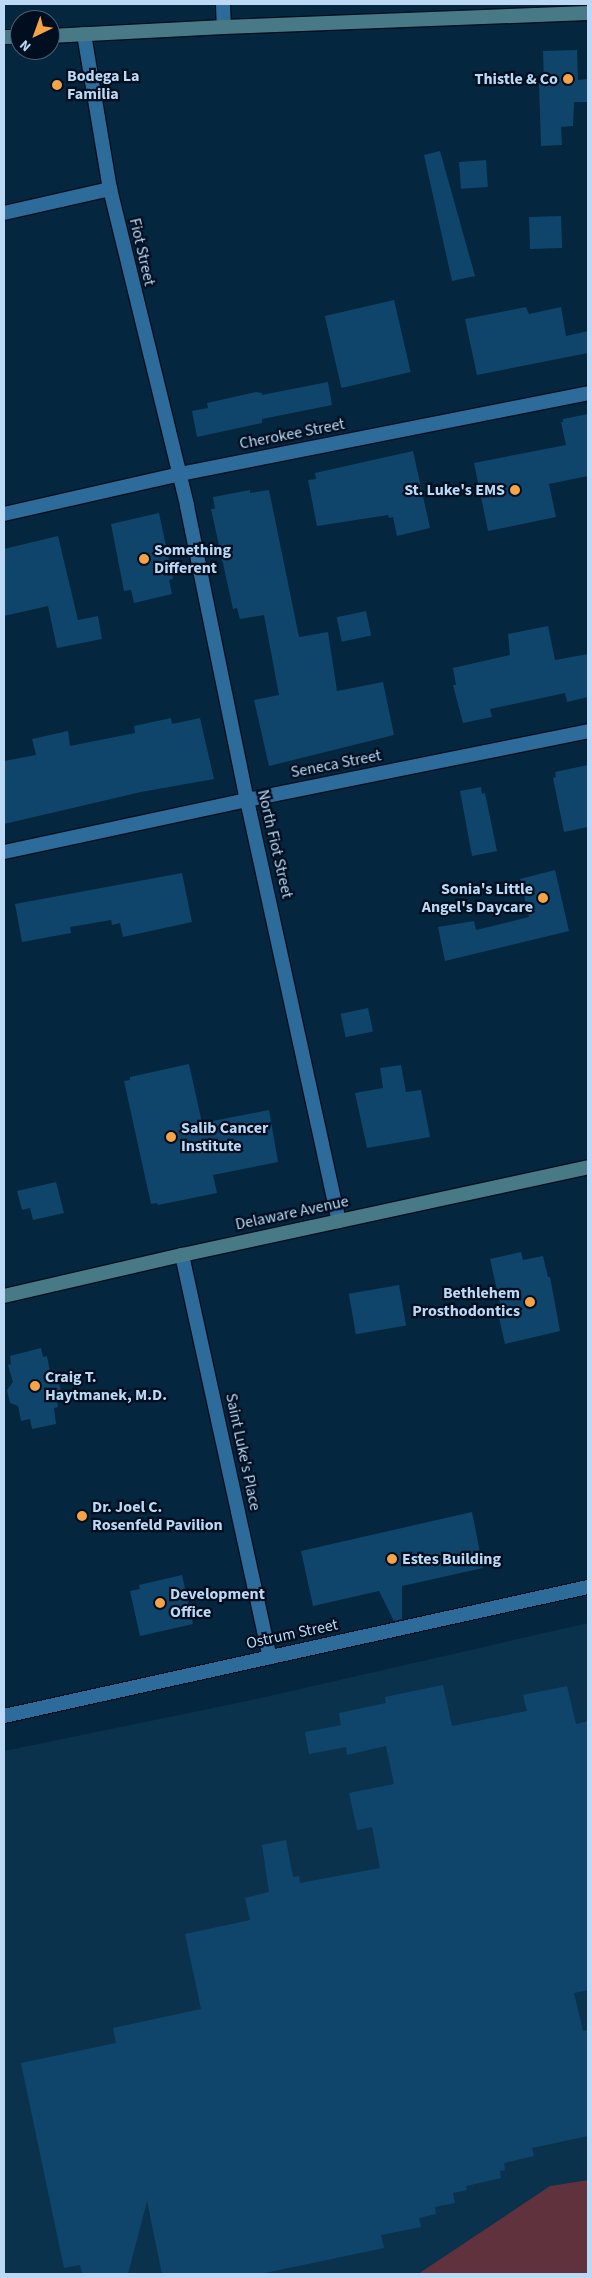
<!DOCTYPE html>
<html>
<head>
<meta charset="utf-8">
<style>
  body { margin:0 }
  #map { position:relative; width:592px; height:2278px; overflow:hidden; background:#04263e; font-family:"Source Sans 3",sans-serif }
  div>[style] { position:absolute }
  .built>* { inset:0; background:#0b324d }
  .green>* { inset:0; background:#60323e }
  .building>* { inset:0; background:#0f456b; transform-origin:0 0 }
  .roads { filter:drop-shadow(1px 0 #000e1d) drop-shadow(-1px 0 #000e1d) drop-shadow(0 1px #000e1d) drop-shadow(0 -1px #000e1d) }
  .minor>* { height:14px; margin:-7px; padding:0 7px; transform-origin:7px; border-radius:7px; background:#2d6b9a }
  .secondary>* { height:14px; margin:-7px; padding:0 7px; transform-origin:7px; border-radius:7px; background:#477a86 }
  .dots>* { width:14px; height:14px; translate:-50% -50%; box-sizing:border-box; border:2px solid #000e20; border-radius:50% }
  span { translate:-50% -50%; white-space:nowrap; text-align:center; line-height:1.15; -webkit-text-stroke:4.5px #000e20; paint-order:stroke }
  .poi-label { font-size:16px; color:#bbd9f4; font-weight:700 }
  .left { translate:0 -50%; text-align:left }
  .right { translate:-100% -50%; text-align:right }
  .street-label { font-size:16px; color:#bbd9f4 }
  .frame { position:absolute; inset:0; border:5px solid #bbd9f4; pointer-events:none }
  .north { position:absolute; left:10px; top:10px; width:50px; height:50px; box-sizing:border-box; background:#000e20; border:1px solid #4b5f75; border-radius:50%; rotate:222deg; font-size:14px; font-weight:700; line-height:20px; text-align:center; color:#bbd9f4 }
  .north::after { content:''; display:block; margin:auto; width:18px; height:22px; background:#f6a247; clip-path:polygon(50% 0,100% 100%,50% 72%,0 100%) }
</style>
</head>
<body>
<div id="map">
  <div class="built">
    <div style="clip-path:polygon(588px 1623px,588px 2180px,550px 2186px,418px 2274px,4px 2274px,4px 1751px,252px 1700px)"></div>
  </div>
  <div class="green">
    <div style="clip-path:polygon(588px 2180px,588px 2274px,418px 2274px,550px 2186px)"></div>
  </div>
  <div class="building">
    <div style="clip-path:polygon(577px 50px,578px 80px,588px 79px,588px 102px,574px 102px,573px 126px,561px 127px,562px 145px,541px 146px,539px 84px,544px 83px,543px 51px)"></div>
    <div style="clip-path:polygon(440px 151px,475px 276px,452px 281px,424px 155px)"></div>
    <div style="left:486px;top:160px;width:27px;height:27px;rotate:86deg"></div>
    <div style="left:561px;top:216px;width:32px;height:32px;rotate:88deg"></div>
    <div style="left:394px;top:300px;width:74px;height:71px;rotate:77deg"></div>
    <div style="clip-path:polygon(526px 307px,529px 314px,561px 307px,566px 336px,588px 331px,588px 353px,477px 375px,465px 319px)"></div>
    <div style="clip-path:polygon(328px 382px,332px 405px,262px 419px,262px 423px,197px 437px,192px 411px,208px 408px,207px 403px,256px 392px,262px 393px,262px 395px)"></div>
    <div style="clip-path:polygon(588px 414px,588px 476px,549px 484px,556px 517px,488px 531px,474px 463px,566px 445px,561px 422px,563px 422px,563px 419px)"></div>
    <div style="clip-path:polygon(413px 451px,430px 528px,397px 536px,393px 517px,389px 518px,388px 515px,317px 526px,308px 480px,316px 479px,315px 473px)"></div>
    <div style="clip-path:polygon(250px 490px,250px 493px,269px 490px,299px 637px,328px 632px,337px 691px,383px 682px,394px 735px,269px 766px,254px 700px,279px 695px,264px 615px,240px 619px,237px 608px,233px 609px,211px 509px,215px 509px,213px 497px)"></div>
    <div style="clip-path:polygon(159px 513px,173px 579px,169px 580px,172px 594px,134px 603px,131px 590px,124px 591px,111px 524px)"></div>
    <div style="clip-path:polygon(58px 536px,78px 620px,98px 616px,102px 639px,57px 648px,48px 606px,4px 616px,4px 549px)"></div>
    <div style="left:366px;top:611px;width:25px;height:30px;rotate:78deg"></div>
    <div style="clip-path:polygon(548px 626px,555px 660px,588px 654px,588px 697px,567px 702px,565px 693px,490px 709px,492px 717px,463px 723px,453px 685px,456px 685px,453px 668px,510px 655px,508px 634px)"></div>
    <div style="clip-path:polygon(171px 718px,172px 724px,200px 718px,214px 779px,141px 792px,4px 824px,4px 761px,36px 755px,32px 739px,68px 731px,70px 746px,135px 733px,134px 726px)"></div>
    <div style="clip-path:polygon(588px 765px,588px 827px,564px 832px,553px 778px,556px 777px,555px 772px)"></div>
    <div style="clip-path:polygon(481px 787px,482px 794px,485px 793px,497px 851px,472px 856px,460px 791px)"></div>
    <div style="clip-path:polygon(555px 870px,569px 931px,445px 961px,438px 927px,474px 921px,476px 930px,529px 917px,520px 879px)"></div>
    <div style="clip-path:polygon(182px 873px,192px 922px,123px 937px,120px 923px,112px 925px,111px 920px,70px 927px,71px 933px,22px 942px,15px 904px)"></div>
    <div style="left:368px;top:1008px;width:24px;height:28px;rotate:78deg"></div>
    <div style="clip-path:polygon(189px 1064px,202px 1123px,269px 1110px,278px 1162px,213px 1175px,217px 1193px,158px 1205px,157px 1203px,151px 1204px,124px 1081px,130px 1080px,130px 1077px)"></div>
    <div style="clip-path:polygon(401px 1065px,406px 1092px,421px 1090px,430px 1137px,367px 1148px,355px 1093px,383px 1088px,380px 1068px)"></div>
    <div style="clip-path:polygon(56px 1182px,64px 1213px,33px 1220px,30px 1208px,22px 1210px,17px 1191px)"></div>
    <div style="clip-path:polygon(521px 1252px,523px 1260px,543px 1256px,548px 1277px,550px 1277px,560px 1331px,505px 1344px,497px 1309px,501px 1308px,490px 1259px)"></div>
    <div style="left:399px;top:1285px;width:41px;height:51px;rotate:80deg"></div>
    <div style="clip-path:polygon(41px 1348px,43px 1357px,47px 1356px,50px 1372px,56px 1371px,62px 1395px,56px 1396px,58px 1407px,54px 1408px,56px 1424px,32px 1429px,30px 1419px,21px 1421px,18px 1406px,10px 1403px,7px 1390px,13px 1382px,8px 1365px,11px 1364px,10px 1356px)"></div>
    <div style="clip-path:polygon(472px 1512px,483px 1568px,402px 1586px,402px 1619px,394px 1621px,379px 1591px,313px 1606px,301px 1551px)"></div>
    <div style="clip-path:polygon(182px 1575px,193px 1624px,140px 1636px,130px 1591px,140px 1589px,139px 1585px)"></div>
    <div style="clip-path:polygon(443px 1685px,452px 1726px,527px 1711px,523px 1695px,567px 1686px,576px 1724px,588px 1721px,588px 1990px,574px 1993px,583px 2031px,588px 2030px,588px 2136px,532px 2148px,534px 2156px,504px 2163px,505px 2170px,500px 2171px,501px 2178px,466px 2186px,467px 2190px,453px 2193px,455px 2203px,435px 2207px,436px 2214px,419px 2218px,421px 2227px,381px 2235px,384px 2248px,260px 2274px,162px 2274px,147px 2201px,128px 2274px,82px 2274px,80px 2265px,64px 2268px,21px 2063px,116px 2043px,113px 2028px,201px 2009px,185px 1934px,250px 1920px,245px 1898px,269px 1892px,262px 1845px,286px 1840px,293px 1877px,299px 1876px,300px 1883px,380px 1868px,372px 1827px,357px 1830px,349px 1793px,394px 1784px,386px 1746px,347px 1755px,346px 1747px,309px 1754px,305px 1732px,341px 1725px,339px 1713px,386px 1703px,385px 1697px)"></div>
  </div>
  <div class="roads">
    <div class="minor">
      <div style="left:223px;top:4px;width:23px;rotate:88deg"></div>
      <div style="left:84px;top:34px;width:157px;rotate:80.5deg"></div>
      <div style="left:110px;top:189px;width:326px;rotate:76.3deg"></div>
      <div style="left:187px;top:506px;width:300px;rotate:78.5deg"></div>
      <div style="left:247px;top:800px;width:431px;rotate:77.7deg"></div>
      <div style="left:4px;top:213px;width:109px;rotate:-12.8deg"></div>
      <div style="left:4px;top:514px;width:180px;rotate:-12.8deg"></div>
      <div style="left:180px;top:474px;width:416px;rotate:-11.2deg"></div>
      <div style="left:4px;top:852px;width:249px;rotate:-12.1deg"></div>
      <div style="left:247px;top:800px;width:348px;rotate:-11.4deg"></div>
      <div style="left:182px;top:1255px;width:412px;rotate:77.7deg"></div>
      <div style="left:4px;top:1716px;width:598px;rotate:-12.46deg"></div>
    </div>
    <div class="secondary">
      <div style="left:50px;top:36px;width:174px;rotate:-3deg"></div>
      <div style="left:224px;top:27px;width:364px;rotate:-2.2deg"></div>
      <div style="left:4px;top:37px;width:16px"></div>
      <div style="left:4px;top:1296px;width:183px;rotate:-13deg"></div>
      <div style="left:182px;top:1255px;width:415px;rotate:-12.2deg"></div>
    </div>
  </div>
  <div class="dots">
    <div style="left:568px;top:79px;background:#f6a247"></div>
    <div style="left:57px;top:85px;background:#f6a247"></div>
    <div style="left:515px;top:490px;background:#f6a247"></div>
    <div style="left:144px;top:559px;background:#f6a247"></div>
    <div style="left:543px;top:898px;background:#f6a247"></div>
    <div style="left:171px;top:1137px;background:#f6a247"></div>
    <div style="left:530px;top:1302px;background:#f6a247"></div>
    <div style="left:35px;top:1386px;background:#f6a247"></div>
    <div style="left:82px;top:1516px;background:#f6a247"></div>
    <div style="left:392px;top:1559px;background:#f6a247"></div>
    <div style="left:160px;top:1603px;background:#f6a247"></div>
  </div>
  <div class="poi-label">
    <span class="left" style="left:67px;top:85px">Bodega La<br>Familia</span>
    <span class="right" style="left:558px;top:79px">Thistle &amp; Co</span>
    <span class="right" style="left:505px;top:490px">St. Luke's EMS</span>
    <span class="left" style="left:154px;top:559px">Something<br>Different</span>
    <span class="right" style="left:533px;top:898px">Sonia's Little<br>Angel's Daycare</span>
    <span class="left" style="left:181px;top:1137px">Salib Cancer<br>Institute</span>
    <span class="right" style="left:520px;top:1302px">Bethlehem<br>Prosthodontics</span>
    <span class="left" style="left:45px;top:1386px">Craig T.<br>Haytmanek, M.D.</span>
    <span class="left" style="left:92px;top:1516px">Dr. Joel C.<br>Rosenfeld Pavilion</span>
    <span class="left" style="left:402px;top:1559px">Estes Building</span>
    <span class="left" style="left:170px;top:1603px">Development<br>Office</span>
  </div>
  <div class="street-label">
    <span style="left:142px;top:252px;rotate:77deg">Fiot Street</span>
    <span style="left:292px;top:434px;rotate:-11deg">Cherokee Street</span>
    <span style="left:336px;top:764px;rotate:-11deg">Seneca Street</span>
    <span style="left:275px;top:844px;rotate:77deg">North Fiot Street</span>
    <span style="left:292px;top:1213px;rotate:-12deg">Delaware Avenue</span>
    <span style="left:243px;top:1452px;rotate:78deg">Saint Luke's Place</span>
    <span style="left:292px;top:1634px;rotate:-12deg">Ostrum Street</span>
  </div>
  <div class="frame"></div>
  <div class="north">N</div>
</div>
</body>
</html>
